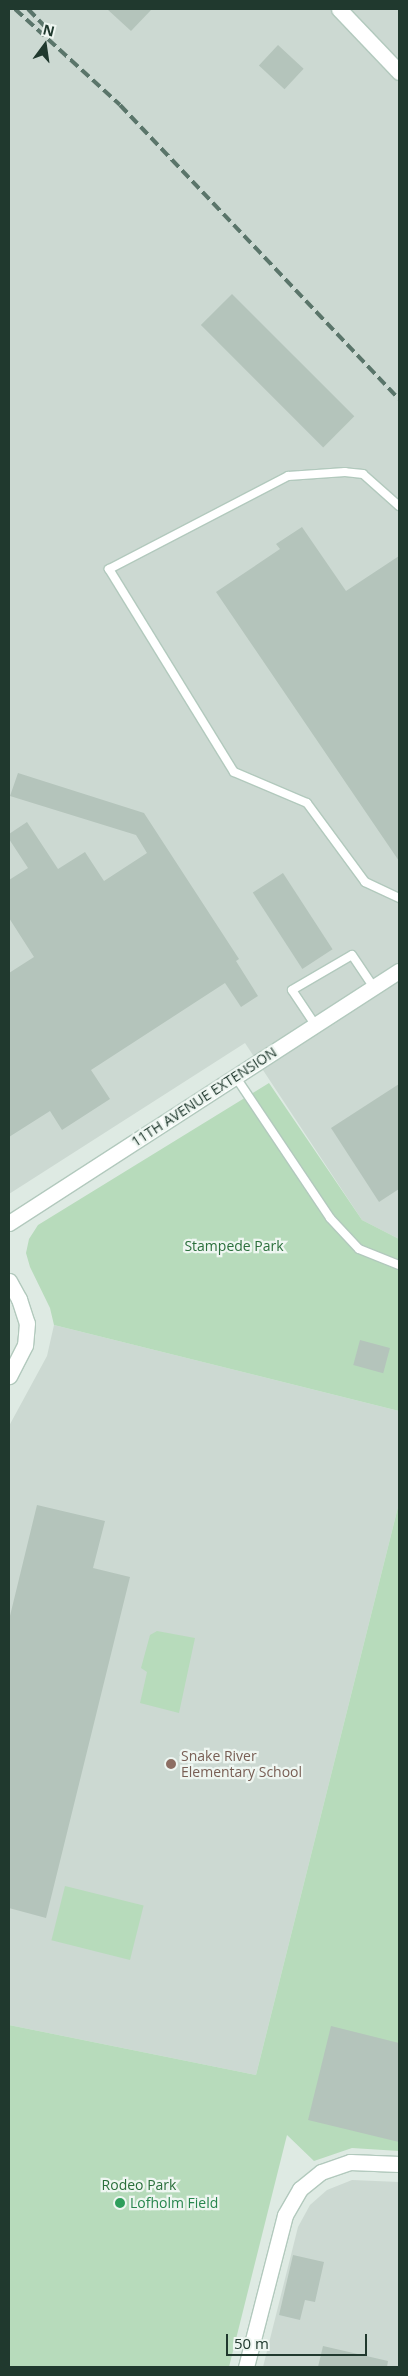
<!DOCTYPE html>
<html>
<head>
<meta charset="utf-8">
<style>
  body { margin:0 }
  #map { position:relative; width:408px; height:2376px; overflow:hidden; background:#deeae3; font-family:"Open Sans",sans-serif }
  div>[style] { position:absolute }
  .built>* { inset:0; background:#ccd9d2 }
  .green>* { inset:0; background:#b7dbbb; transform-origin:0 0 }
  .building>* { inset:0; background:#b4c4bb; transform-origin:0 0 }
  .roads { filter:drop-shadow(1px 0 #b2c9bd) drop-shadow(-1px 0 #b2c9bd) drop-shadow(0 1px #b2c9bd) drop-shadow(0 -1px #b2c9bd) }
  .lane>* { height:8px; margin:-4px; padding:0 4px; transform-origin:4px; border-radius:4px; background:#fff }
  .street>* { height:15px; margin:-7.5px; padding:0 7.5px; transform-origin:7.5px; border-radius:7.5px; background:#fff }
  .secondary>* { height:15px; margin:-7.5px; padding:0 7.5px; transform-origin:7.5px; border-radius:7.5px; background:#fff }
  .rail>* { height:4px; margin-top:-2px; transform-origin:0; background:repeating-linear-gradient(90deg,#5a756a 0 10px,transparent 0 15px) }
  .dots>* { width:14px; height:14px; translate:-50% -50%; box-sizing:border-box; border:2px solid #eef6f1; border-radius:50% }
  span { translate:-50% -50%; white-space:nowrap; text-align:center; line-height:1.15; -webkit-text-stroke:4.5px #eef6f1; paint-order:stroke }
  .street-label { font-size:14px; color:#20392e }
  .park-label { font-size:14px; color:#2a6f3b }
  .education-label { font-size:14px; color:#785e54 }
  .left { translate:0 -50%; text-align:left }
  .leisure-label { font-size:14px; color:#27864d }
  .frame { position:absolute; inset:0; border:10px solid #20392e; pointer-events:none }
  .north { position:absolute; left:20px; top:20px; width:50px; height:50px; -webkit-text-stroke:4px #eef6f1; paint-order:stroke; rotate:14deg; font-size:14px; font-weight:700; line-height:20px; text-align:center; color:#20392e }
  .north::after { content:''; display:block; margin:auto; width:18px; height:22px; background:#20392e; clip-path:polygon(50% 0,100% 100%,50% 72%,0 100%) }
  .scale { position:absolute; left:226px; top:2334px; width:141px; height:22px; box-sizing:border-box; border:2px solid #20392e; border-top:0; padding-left:6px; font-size:15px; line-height:18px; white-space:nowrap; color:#20392e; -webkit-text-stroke:4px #eef6f1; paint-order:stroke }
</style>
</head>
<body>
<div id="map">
  <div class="built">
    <div style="clip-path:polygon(9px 9px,399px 9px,399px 1239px,362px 1220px,245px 1043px,9px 1194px)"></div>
    <div style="clip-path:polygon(54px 1325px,399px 1411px,399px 1503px,256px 2075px,9px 2025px,9px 1426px,47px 1356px)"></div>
    <div style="clip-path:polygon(352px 2180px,399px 2182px,399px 2367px,263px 2367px,298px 2227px,310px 2205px,327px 2190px)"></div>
  </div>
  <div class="green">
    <div style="clip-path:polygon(269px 1083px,362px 1220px,399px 1239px,399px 1411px,54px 1325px,50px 1308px,30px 1267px,26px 1253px,29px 1239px,38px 1225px)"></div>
    <div style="clip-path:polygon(399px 1503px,399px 2151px,352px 2148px,314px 2161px,287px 2135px,229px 2367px,9px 2367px,9px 2025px,256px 2075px)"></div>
    <div style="clip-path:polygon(157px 1631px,195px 1638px,179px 1713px,140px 1703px,147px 1672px,141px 1668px,150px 1635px)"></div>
    <div style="left:65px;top:1886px;width:81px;height:56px;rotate:14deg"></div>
  </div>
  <div class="building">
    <div style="clip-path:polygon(107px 9px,152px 9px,131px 31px)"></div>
    <div style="left:278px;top:45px;width:35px;height:28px;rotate:43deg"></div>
    <div style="left:232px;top:294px;width:173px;height:44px;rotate:45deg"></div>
    <div style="clip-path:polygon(302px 527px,346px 591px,399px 556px,399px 861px,216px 592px,280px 549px,276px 544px)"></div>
    <div style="clip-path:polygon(18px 773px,144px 813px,239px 959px,236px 961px,258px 996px,241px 1007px,225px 983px,91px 1070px,110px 1099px,62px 1130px,50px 1111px,9px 1137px,9px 973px,34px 957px,9px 918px,9px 880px,28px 868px,9px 839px,9px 834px,27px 822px,58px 869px,85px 852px,104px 881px,147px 853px,136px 835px,10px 796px)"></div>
    <div style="left:283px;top:873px;width:91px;height:36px;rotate:57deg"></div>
    <div style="clip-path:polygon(399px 1084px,399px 1189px,379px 1202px,331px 1128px)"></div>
    <div style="left:360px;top:1340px;width:31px;height:26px;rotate:15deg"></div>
    <div style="clip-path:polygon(37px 1505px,105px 1521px,93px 1568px,130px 1577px,46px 1918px,9px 1908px,9px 1620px)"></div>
    <div style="clip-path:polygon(331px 2026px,399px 2043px,399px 2142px,308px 2120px)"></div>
    <div style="clip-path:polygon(293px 2255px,324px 2262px,315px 2302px,305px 2300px,300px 2320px,279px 2315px)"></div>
    <div style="clip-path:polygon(323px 2346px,388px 2361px,387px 2367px,318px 2367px)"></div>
  </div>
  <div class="roads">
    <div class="lane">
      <div style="left:399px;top:506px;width:48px;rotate:-138.4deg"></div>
      <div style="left:363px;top:474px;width:18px;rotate:-174deg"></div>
      <div style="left:345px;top:472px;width:57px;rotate:176deg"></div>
      <div style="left:288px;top:476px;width:202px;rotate:152.5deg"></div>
      <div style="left:109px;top:569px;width:238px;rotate:58.4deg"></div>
      <div style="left:234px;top:772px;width:79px;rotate:23deg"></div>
      <div style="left:307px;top:803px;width:98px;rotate:53.7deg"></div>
      <div style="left:365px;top:882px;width:38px;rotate:25deg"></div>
      <div style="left:316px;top:1026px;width:43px;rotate:-123.7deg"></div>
      <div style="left:292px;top:990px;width:69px;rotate:-30.3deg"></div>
      <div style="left:352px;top:955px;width:40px;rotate:56deg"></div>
      <div style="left:235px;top:1076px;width:171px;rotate:56.2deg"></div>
      <div style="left:330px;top:1218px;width:42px;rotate:46.9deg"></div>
      <div style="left:359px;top:1249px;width:43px;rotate:21.8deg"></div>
    </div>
    <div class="street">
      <div style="left:339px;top:9px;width:87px;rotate:46.4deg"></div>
      <div style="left:9px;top:1281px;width:21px;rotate:61deg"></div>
      <div style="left:19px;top:1299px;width:25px;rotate:72deg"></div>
      <div style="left:27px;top:1323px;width:22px;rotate:95deg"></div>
      <div style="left:25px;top:1345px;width:35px;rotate:117deg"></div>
      <div style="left:246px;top:2367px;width:157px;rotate:-75.6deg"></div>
      <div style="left:285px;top:2215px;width:30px;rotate:-60deg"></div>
      <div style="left:300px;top:2189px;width:27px;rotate:-39deg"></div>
      <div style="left:321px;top:2172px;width:31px;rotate:-19deg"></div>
      <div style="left:350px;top:2162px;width:49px;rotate:2.3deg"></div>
    </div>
    <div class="secondary">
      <div style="left:9px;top:1223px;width:464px;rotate:-32.9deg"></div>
    </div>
  </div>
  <div class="rail">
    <div style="left:15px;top:9px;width:142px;rotate:42.4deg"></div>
    <div style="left:120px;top:105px;width:405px;rotate:46.5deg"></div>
    <div style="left:28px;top:9px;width:36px;rotate:46deg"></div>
  </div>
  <div class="dots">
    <div style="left:171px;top:1764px;background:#8d6e63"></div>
    <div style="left:120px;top:2203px;background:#2e9e5b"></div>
  </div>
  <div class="street-label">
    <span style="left:204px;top:1097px;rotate:-33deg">11TH AVENUE EXTENSION</span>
  </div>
  <div class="park-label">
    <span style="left:234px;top:1246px">Stampede Park</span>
    <span style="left:139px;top:2185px">Rodeo Park</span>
  </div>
  <div class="education-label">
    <span class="left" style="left:181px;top:1764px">Snake River<br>Elementary School</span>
  </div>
  <div class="leisure-label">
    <span class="left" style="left:130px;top:2203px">Lofholm Field</span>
  </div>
  <div class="frame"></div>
  <div class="north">N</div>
  <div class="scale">50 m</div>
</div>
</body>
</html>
